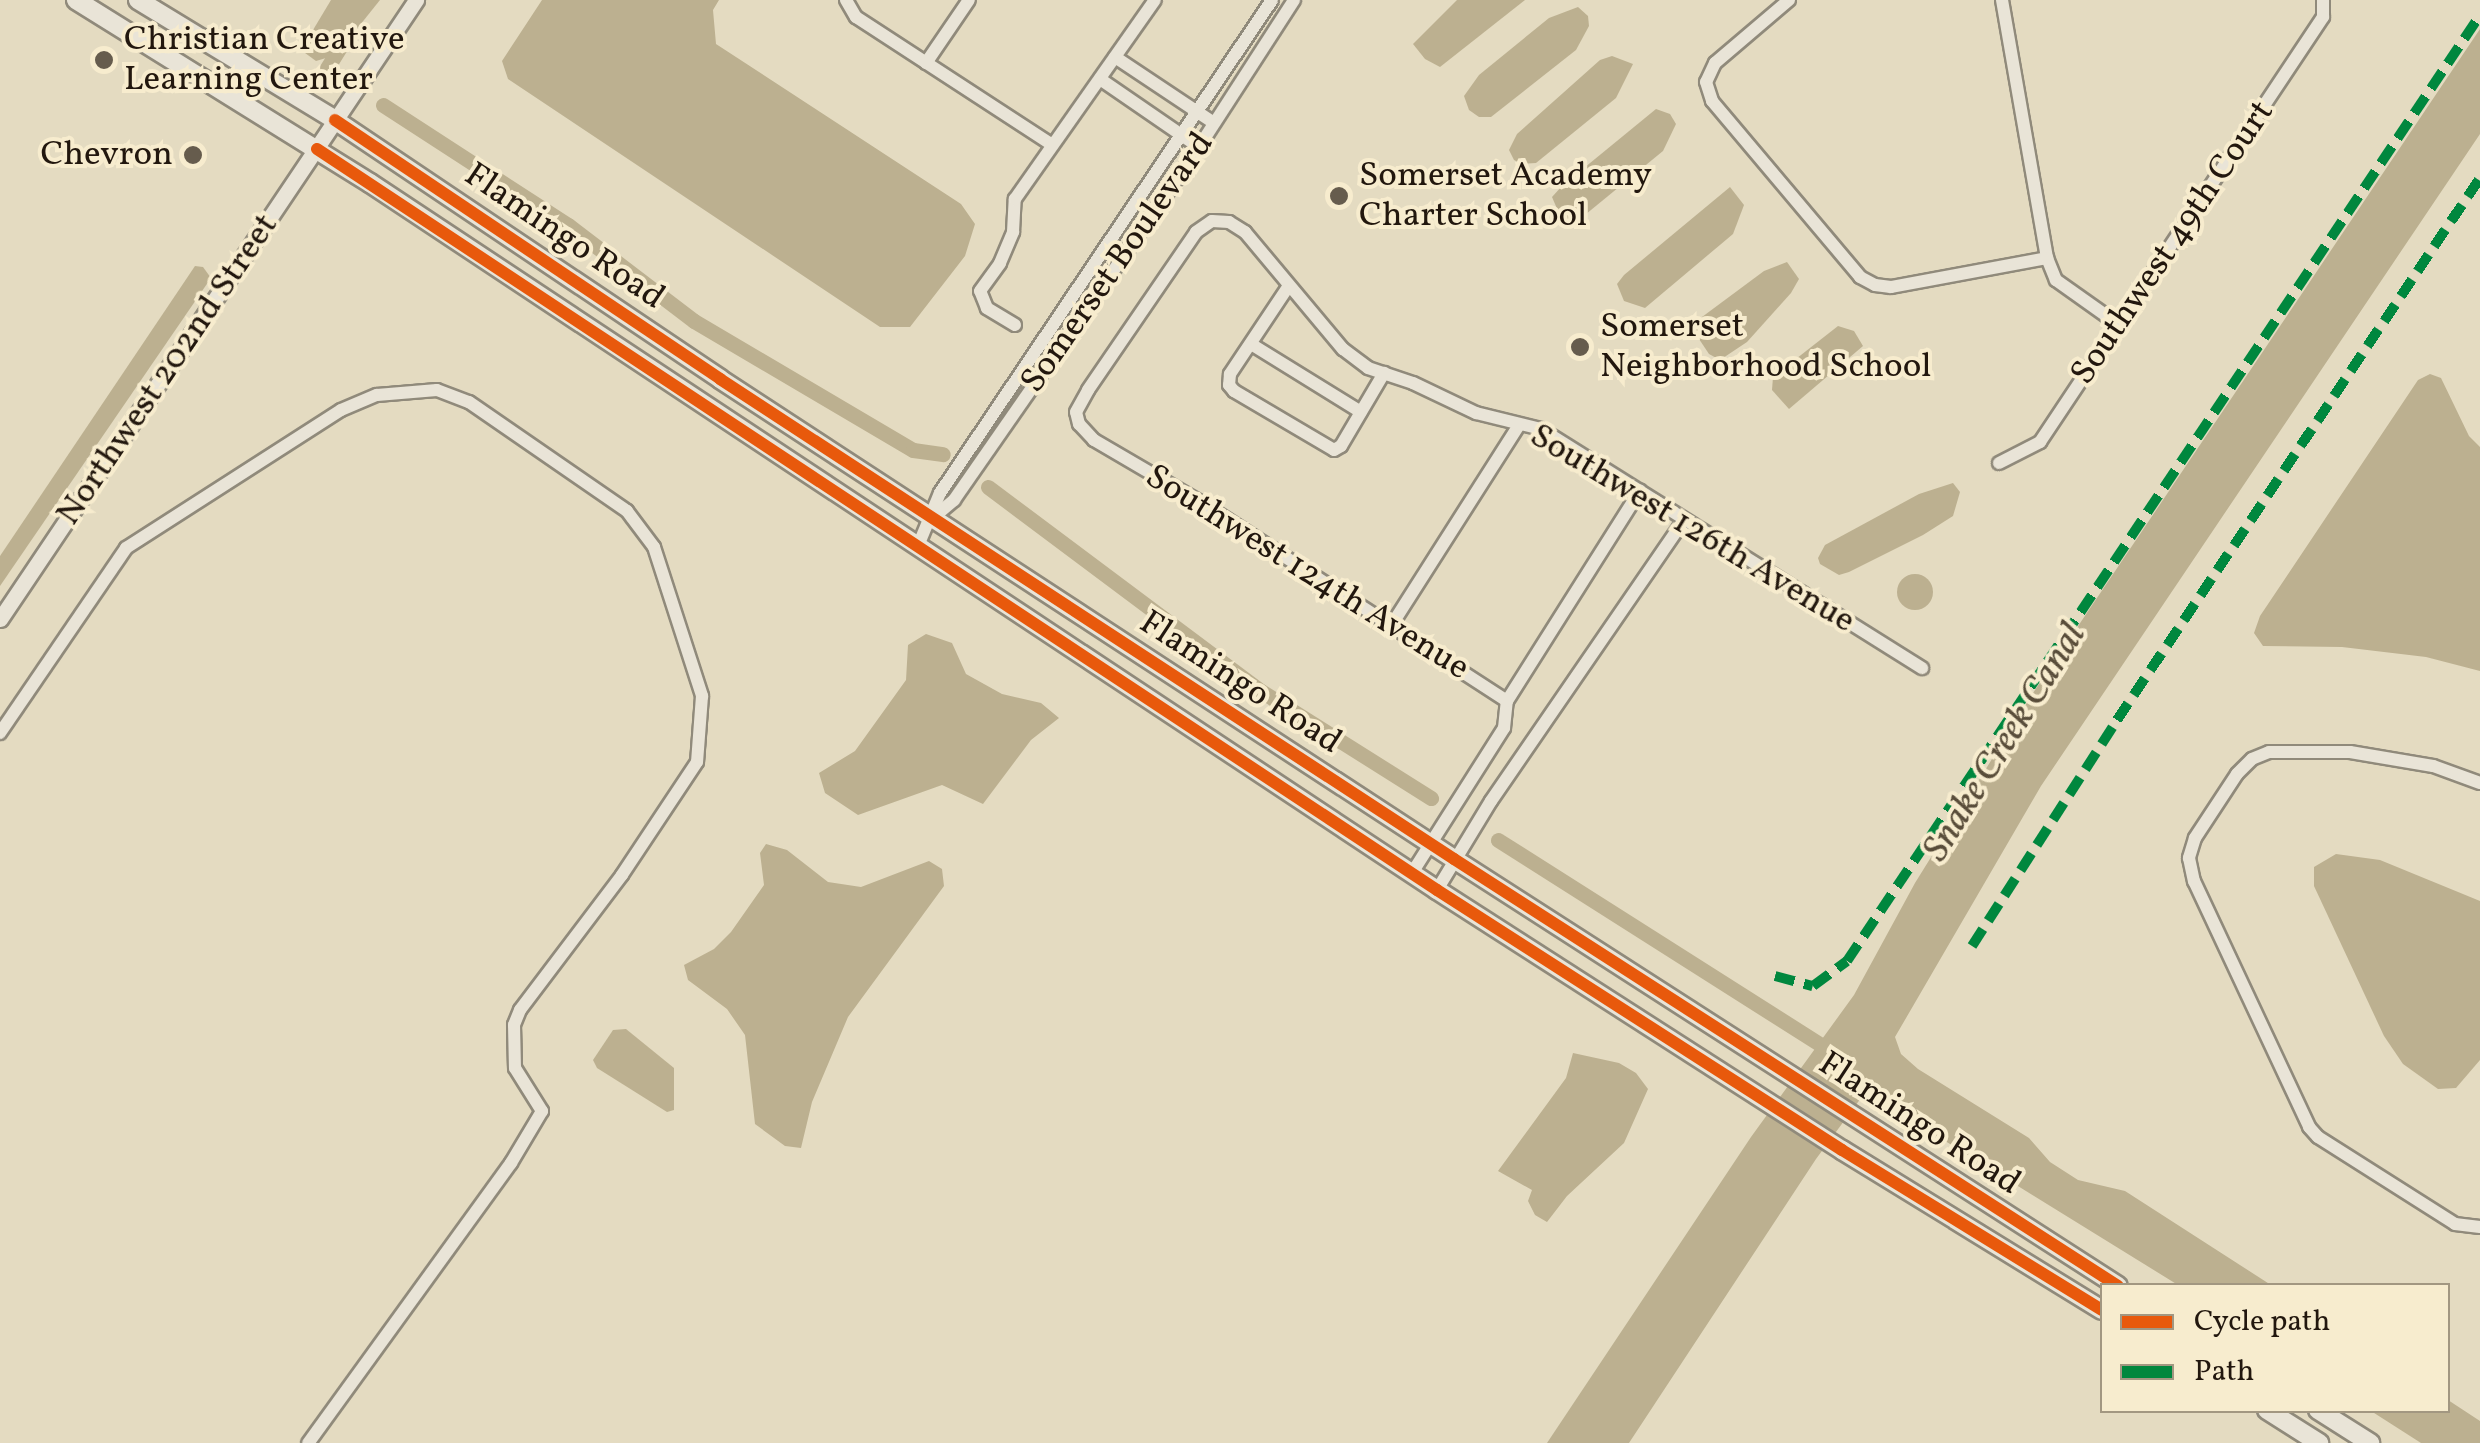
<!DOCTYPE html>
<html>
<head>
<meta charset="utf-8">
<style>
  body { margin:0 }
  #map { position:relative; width:2480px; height:1443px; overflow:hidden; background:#e4dbc1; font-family:Vollkorn,serif }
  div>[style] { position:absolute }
  .water>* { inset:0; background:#bcb090 }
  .round { border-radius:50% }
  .canal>* { height:15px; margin:-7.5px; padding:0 7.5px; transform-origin:7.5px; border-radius:7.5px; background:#bcb090 }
  .roads { filter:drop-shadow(2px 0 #908a7b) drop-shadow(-2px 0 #908a7b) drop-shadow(0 2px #908a7b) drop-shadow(0 -2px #908a7b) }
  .minor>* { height:12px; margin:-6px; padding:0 6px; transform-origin:6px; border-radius:6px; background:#e9e4d7 }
  .tertiary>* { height:15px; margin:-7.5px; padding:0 7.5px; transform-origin:7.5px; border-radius:7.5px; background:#e9e4d7 }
  .secondary>* { height:18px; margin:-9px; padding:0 9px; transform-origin:9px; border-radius:9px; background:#e9e4d7 }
  .quiet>* { height:10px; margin-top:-5px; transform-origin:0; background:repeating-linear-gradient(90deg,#00873e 0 20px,transparent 0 30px) }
  .cycleway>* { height:12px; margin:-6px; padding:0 6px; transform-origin:6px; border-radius:6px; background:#e8590c }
  .dots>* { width:28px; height:28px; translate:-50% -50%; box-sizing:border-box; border:5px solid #f7ecce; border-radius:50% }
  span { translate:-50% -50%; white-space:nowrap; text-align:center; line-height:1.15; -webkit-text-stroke:8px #f7ecce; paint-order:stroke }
  .poi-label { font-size:35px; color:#22170e }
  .left { translate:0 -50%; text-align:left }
  .right { translate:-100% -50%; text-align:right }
  .street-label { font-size:35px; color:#22170e }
  .water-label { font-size:38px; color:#594d3a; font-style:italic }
  .legend { position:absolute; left:2100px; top:1283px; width:350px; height:130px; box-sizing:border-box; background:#f7ecce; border:2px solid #a29781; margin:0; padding:12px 18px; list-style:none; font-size:30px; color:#22170e }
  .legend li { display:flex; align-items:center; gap:20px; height:50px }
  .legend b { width:50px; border:2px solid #a29781 }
</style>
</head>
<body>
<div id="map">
  <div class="water">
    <div style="clip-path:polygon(331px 0,380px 0,336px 55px,316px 61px,301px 50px)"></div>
    <div style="clip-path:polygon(542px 0,719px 0,713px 10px,716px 44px,961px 204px,975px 224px,965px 256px,910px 327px,880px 327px,508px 79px,502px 61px)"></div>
    <div style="clip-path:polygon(1457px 0,1525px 0,1440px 67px,1425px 59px,1413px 44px)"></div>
    <div style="clip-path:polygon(1578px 7px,1588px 16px,1589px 26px,1576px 50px,1491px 117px,1479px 117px,1469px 110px,1464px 96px,1479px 75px,1549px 18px)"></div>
    <div style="clip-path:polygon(2480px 29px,2480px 134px,2041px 786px,1895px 1037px,1901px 1054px,1918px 1069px,2029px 1138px,2050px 1162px,2078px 1180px,2125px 1191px,2271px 1285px,2178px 1285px,1879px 1100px,1861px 1098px,1816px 1159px,1629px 1443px,1547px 1443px,1751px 1137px,1854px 995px,1915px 883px,2033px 693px)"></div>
    <div style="clip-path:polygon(1612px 56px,1633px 64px,1616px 98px,1536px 163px,1522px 164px,1514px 160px,1509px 150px,1517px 134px,1600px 60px)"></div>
    <div style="clip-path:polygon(1656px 109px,1670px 114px,1676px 124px,1663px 151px,1580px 219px,1570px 221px,1558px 211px,1552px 197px,1562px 186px)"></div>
    <div style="clip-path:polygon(1730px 187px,1744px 205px,1733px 234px,1645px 308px,1624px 301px,1617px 284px,1624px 275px)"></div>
    <div style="clip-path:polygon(1787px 262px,1799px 279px,1791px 293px,1747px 342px,1720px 360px,1709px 354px,1693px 330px,1702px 317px,1764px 271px)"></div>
    <div style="clip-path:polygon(195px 266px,203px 267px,211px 278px,0 586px,0 556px)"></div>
    <div style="clip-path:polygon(1838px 326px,1854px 331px,1863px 346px,1789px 409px,1772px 390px,1773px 377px)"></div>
    <div style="clip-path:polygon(2430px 374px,2441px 378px,2469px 436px,2480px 447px,2480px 671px,2426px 657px,2342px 647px,2263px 646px,2254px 633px,2260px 616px,2418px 380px)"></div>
    <div style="clip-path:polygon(1953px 483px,1960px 492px,1953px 516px,1923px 535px,1849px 572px,1839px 575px,1820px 564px,1818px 558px,1825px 545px,1919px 494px)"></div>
    <div class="round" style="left:1897px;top:574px;width:36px;height:36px"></div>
    <div style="clip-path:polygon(926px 634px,952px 643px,966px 674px,1002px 694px,1041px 703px,1059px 718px,1031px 740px,983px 804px,942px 785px,858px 815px,825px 793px,819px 773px,855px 751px,906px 680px,908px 645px)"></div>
    <div style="clip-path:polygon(766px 844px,787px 850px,828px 882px,861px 887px,929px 861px,942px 869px,944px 886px,848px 1017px,812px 1102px,801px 1148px,785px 1146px,755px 1124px,745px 1035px,727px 1009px,688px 980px,684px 965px,714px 949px,731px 932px,764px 885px,760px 853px)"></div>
    <div style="clip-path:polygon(2336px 854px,2380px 860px,2480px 901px,2480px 1060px,2456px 1088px,2438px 1089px,2403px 1064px,2384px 1036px,2314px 886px,2314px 867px)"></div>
    <div style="clip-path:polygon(626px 1029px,674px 1068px,674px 1110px,667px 1112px,597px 1068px,593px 1060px,613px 1030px)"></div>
    <div style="clip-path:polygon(1573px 1053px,1619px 1063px,1636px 1073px,1648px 1089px,1624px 1143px,1567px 1196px,1547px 1222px,1535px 1215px,1528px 1201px,1532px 1190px,1498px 1171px,1566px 1078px)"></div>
    <div style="clip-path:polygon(2448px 1400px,2480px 1421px,2480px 1443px,2421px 1443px,2371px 1411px,2448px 1410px)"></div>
  </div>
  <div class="canal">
    <div style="left:327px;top:68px;width:32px;rotate:-58deg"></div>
    <div style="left:383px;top:105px;width:221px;rotate:33deg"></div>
    <div style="left:568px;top:225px;width:158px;rotate:37.3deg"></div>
    <div style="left:694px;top:321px;width:254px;rotate:30.5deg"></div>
    <div style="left:913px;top:450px;width:30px;rotate:8deg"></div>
    <div style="left:988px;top:487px;width:341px;rotate:36.8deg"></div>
    <div style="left:1261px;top:691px;width:201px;rotate:32.2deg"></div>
    <div style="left:1498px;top:840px;width:398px;rotate:32.4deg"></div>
  </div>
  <div class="roads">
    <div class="minor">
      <div style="left:846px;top:0;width:20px;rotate:60deg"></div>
      <div style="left:856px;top:17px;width:234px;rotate:33.1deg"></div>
      <div style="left:1789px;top:0;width:97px;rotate:139.6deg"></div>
      <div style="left:1715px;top:63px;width:21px;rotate:115deg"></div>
      <div style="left:1706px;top:82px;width:20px;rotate:72deg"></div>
      <div style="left:1712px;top:101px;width:230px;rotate:49.9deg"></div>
      <div style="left:1860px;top:277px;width:17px;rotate:28deg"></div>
      <div style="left:1875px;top:285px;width:16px;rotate:7deg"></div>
      <div style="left:1891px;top:287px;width:159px;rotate:-10.5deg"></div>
      <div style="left:2002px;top:0;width:262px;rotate:80.1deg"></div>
      <div style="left:2047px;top:258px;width:24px;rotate:68deg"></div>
      <div style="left:2056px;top:280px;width:76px;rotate:35.4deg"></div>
      <div style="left:1115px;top:57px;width:119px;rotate:33.7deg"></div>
      <div style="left:926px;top:63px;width:76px;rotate:-55.7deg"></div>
      <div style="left:1100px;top:79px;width:120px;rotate:34.5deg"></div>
      <div style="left:1288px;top:287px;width:105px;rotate:123.7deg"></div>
      <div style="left:1230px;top:374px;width:11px;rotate:95deg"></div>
      <div style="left:1229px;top:385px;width:8px;rotate:50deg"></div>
      <div style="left:1234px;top:391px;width:116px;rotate:30.5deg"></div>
      <div style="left:1334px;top:450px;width:8px;rotate:-30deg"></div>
      <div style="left:1341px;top:446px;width:85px;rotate:-59.5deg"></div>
      <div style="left:1015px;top:325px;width:33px;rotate:-149deg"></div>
      <div style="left:987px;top:308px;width:18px;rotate:-112deg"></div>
      <div style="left:980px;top:291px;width:34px;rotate:-54deg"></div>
      <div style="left:1000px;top:263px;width:34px;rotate:-67deg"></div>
      <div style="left:1013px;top:232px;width:33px;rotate:-87deg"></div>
      <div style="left:1015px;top:199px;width:243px;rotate:-54.9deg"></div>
      <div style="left:1251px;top:344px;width:129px;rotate:31.7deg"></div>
      <div style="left:1999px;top:463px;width:46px;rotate:-27.1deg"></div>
      <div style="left:2040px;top:442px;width:511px;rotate:-56.34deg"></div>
      <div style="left:2323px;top:17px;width:17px;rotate:-90deg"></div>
      <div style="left:935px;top:516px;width:25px;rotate:-40deg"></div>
      <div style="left:954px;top:500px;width:430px;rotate:-55.2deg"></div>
      <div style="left:1199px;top:147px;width:175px;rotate:-57.1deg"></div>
      <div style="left:918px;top:546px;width:57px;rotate:-67.5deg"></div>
      <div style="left:940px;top:493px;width:594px;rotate:-56.04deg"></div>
      <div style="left:1391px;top:626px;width:238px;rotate:-57.5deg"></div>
      <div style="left:1507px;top:701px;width:366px;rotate:-147deg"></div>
      <div style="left:1200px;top:502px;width:123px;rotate:-149.7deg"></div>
      <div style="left:1094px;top:440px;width:22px;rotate:-133deg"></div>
      <div style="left:1079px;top:424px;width:12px;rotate:-104deg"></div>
      <div style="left:1076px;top:412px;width:25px;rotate:-61deg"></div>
      <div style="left:1088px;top:390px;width:191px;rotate:-55.6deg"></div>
      <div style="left:1196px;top:232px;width:19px;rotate:-35deg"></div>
      <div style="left:1212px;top:221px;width:17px;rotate:3deg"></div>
      <div style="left:1229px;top:222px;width:19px;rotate:32deg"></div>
      <div style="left:1245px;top:232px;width:153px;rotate:50.1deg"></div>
      <div style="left:1343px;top:349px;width:31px;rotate:37deg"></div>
      <div style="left:1368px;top:368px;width:47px;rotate:18.4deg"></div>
      <div style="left:1413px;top:383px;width:70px;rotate:25.5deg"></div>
      <div style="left:1476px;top:413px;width:67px;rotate:13.8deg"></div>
      <div style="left:1541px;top:429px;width:450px;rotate:32.1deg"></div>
      <div style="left:0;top:733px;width:224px;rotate:-55.7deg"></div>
      <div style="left:126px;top:548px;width:255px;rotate:-32.7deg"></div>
      <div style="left:341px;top:410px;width:39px;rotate:-23deg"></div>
      <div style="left:377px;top:395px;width:60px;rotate:-4.8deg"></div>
      <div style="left:437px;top:390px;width:34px;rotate:21deg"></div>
      <div style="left:469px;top:402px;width:192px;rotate:34.6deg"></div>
      <div style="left:627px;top:511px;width:45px;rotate:53.1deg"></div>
      <div style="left:654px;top:547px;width:157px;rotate:72.1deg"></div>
      <div style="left:702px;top:696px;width:66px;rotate:94.3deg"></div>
      <div style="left:697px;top:762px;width:136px;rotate:123.6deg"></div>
      <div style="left:622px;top:875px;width:169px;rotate:127.1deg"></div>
      <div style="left:520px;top:1010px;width:16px;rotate:112deg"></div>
      <div style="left:514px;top:1025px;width:43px;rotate:88.7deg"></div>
      <div style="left:515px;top:1068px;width:51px;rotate:57.9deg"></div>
      <div style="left:542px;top:1111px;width:61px;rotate:120.8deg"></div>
      <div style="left:511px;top:1163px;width:346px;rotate:125.9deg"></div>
      <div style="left:2480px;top:783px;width:50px;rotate:-160.1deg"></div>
      <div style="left:2433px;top:766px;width:84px;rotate:-170.4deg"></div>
      <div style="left:2350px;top:752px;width:81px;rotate:180deg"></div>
      <div style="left:2269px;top:752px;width:18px;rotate:158deg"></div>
      <div style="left:2252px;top:759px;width:21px;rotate:135deg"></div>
      <div style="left:2237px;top:774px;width:77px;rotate:123.3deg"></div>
      <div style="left:2195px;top:838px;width:21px;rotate:107deg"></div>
      <div style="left:2189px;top:858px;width:24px;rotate:78deg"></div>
      <div style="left:2194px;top:881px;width:272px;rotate:64.9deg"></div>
      <div style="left:2309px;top:1127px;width:13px;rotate:48deg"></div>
      <div style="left:2318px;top:1137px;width:162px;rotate:32.4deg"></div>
      <div style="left:2455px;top:1224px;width:25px;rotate:7deg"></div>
      <div style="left:1412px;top:873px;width:172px;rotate:-57.6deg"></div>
      <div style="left:1504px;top:728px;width:27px;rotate:-84deg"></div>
      <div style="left:1507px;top:701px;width:249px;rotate:-57.7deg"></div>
      <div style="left:1437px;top:890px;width:104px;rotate:-58.8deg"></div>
      <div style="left:1491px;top:801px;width:341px;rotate:-55.5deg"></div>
    </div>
    <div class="tertiary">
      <div style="left:0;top:619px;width:746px;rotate:-56.1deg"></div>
    </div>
    <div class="secondary">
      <div style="left:76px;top:0;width:346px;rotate:31.9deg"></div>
      <div style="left:370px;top:183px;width:1280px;rotate:33.53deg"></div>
      <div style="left:1437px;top:890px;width:481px;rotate:32.7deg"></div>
      <div style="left:1842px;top:1150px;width:305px;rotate:31.6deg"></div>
      <div style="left:138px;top:0;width:231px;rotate:31.3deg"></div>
      <div style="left:335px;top:120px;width:464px;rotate:33.9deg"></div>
      <div style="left:720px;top:379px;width:877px;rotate:33.18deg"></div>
      <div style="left:1454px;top:859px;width:789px;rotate:32.74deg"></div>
      <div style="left:2267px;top:1410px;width:62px;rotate:32.4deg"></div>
      <div style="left:2318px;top:1410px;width:62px;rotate:32.4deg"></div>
    </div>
  </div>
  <div class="quiet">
    <div style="left:1972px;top:946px;width:269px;rotate:-57.3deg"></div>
    <div style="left:2117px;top:720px;width:652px;rotate:-56.19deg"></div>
    <div style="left:1775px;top:976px;width:39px;rotate:15deg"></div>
    <div style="left:1813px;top:986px;width:42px;rotate:-36.3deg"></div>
    <div style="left:1847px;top:961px;width:1138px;rotate:-56.21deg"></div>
  </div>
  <div class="cycleway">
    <div style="left:335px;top:120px;width:464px;rotate:33.9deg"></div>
    <div style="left:720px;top:379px;width:877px;rotate:33.18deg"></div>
    <div style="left:1454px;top:859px;width:789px;rotate:32.74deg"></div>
    <div style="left:317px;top:149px;width:1343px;rotate:33.49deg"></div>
    <div style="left:1437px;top:890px;width:481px;rotate:32.7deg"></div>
    <div style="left:1842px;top:1150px;width:305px;rotate:31.6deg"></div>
  </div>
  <div class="dots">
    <div style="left:104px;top:60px;background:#665c4d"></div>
    <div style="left:193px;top:155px;background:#665c4d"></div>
    <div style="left:1339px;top:196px;background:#665c4d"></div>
    <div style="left:1580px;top:347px;background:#665c4d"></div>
  </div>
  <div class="poi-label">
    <span class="left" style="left:124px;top:60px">Christian Creative<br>Learning Center</span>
    <span class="right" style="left:173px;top:155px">Chevron</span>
    <span class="left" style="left:1359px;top:196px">Somerset Academy<br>Charter School</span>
    <span class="left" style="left:1600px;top:347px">Somerset<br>Neighborhood School</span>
  </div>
  <div class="street-label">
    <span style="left:564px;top:237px;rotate:34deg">Flamingo Road</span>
    <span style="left:2173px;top:243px;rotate:-56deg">Southwest 49th Court</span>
    <span style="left:1118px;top:263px;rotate:-55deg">Somerset Boulevard</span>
    <span style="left:168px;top:370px;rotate:-56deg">Northwest 202nd Street</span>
    <span style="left:1692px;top:529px;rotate:31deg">Southwest 126th Avenue</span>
    <span style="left:1307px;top:573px;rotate:32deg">Southwest 124th Avenue</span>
    <span style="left:1240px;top:683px;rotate:33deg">Flamingo Road</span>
    <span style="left:1919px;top:1124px;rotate:33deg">Flamingo Road</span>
  </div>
  <div class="water-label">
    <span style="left:2006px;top:743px;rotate:-58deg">Snake Creek Canal</span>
  </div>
  <ul class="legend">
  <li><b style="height:12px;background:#e8590c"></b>Cycle path</li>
  <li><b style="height:12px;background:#00873e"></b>Path</li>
  </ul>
</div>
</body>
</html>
